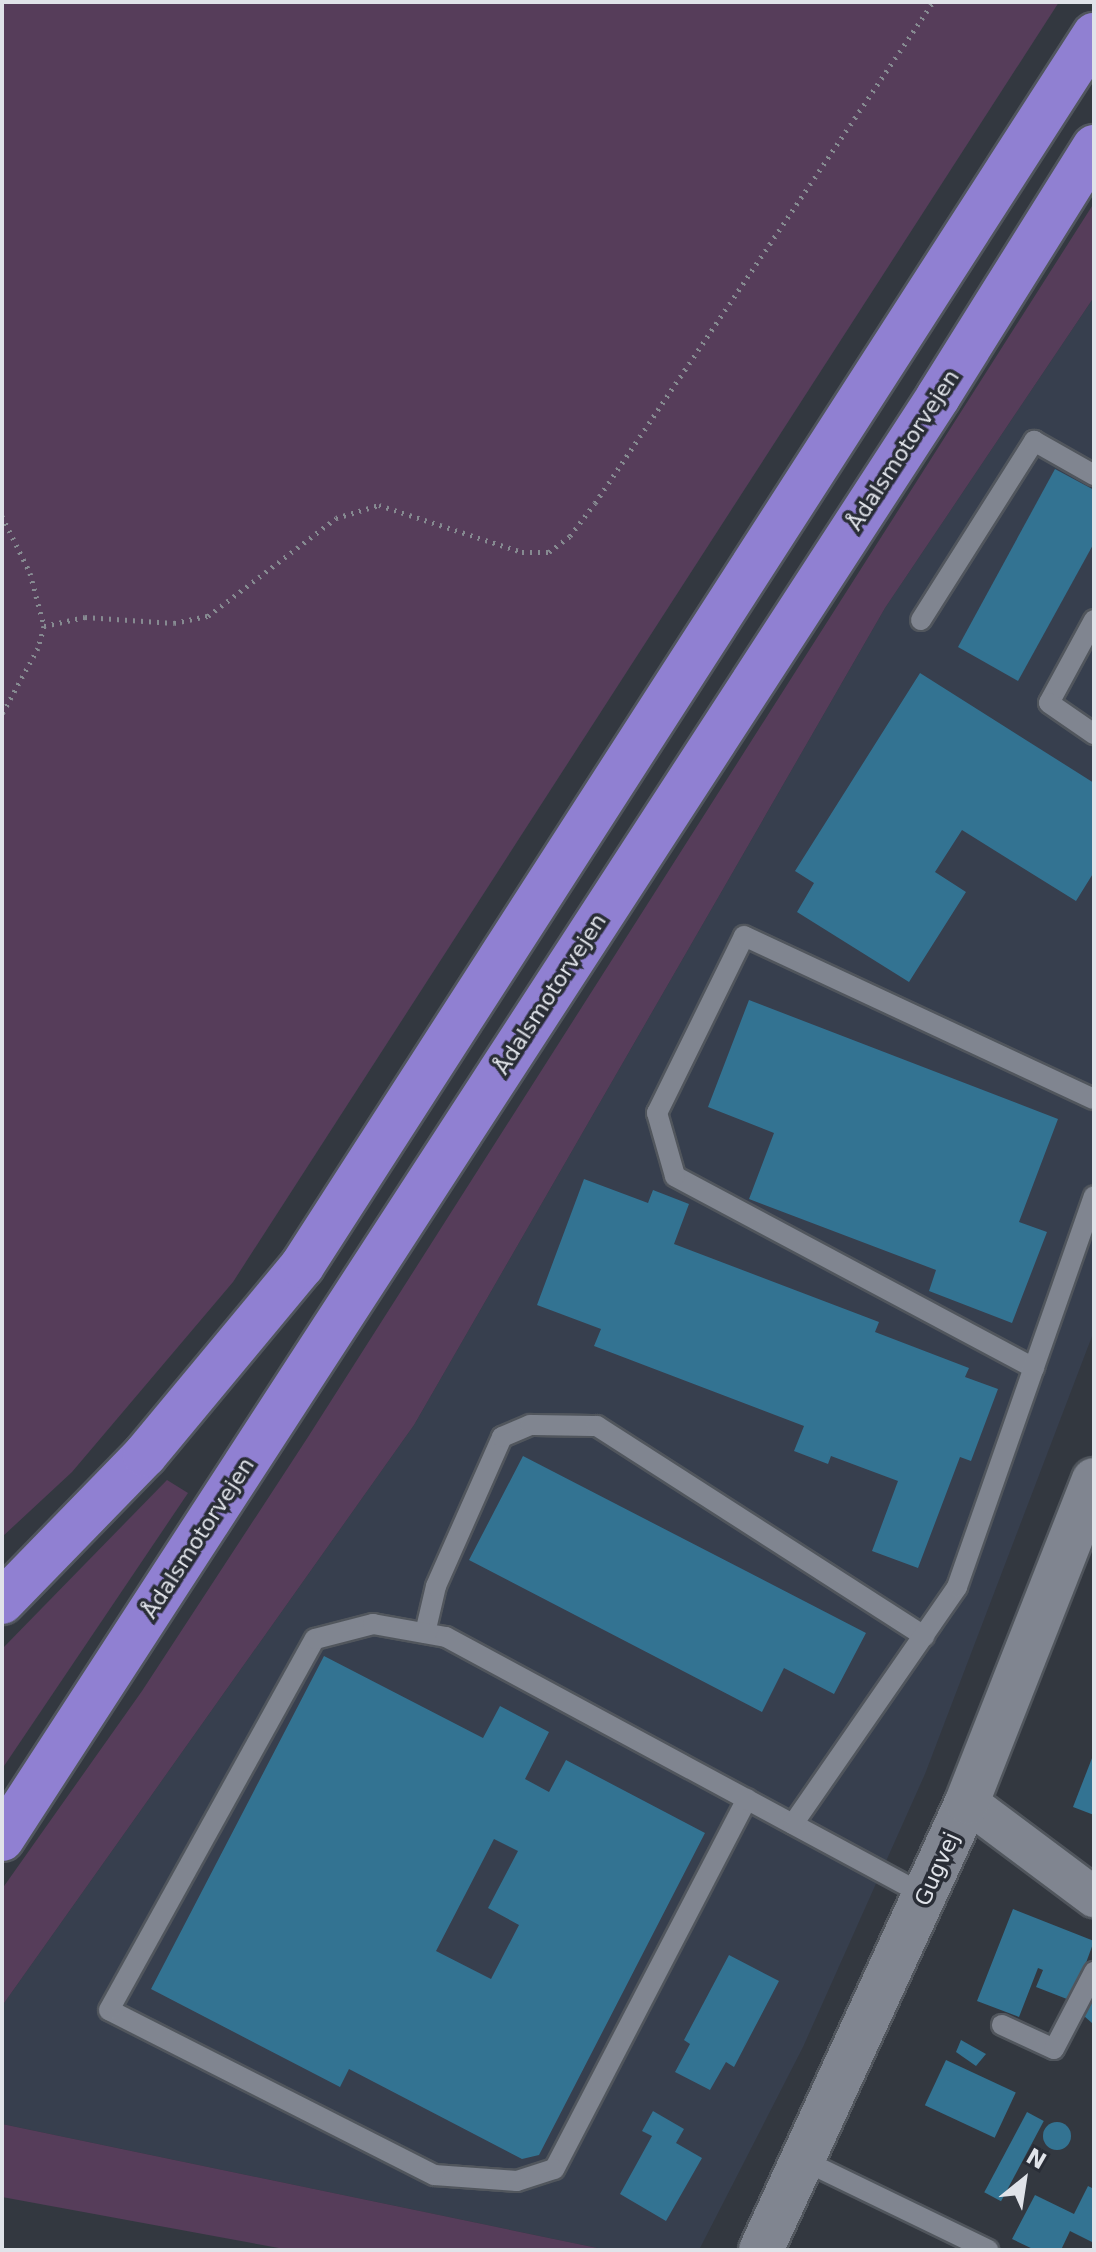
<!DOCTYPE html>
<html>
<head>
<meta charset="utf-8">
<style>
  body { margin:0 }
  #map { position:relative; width:1096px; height:2252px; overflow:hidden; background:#333840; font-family:"DejaVu Sans",sans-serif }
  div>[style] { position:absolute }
  .built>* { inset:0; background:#373f4e }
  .green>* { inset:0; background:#563d5a }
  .building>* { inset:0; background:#337392; transform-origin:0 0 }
  .round { border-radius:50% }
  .path>* { height:5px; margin-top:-2.5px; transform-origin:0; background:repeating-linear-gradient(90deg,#868a91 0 2px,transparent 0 8px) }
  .roads { filter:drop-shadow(2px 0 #51565d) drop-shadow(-2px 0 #51565d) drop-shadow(0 2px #51565d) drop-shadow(0 -2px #51565d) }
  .service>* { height:20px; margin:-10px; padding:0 10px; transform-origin:10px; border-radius:10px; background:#808590 }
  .minor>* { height:40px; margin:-20px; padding:0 20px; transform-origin:20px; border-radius:20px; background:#808590 }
  .tertiary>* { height:44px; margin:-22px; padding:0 22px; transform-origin:22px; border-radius:22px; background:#808590 }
  .motorway>* { height:44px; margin:-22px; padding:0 22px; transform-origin:22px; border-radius:22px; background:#9080d2 }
  span { translate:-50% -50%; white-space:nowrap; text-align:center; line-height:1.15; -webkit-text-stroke:7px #292d36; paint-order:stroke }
  .street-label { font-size:22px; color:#e0e3e9 }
  .frame { position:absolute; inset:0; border:4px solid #e0e3e9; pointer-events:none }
  .north { position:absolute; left:984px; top:2140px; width:80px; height:80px; -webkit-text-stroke:6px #292d36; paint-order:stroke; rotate:30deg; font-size:22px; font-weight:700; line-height:32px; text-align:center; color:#e0e3e9 }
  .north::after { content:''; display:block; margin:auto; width:28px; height:36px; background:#e0e3e9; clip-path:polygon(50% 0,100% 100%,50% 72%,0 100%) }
</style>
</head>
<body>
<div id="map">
  <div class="built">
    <div style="clip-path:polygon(1094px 297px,1094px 1331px,925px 1774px,803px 2047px,699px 2250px,607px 2250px,2px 2124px,2px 2006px,414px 1425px,885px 608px)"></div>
  </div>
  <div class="green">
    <div style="clip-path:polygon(2px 2px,1059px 2px,233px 1282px,72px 1472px,2px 1537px)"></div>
    <div style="clip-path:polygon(1094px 203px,1094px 297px,885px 608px,414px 1425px,2px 2006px,2px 1889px,142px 1691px,308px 1437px)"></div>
    <div style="clip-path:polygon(167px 1480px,188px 1493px,2px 1769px,2px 1649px)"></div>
    <div style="clip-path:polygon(2px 2124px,607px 2250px,290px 2250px,2px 2197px)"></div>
  </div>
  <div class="building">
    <div style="clip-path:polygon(1055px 469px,1094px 490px,1094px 543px,1018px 681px,958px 647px)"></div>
    <div style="clip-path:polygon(920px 673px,1094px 783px,1094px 872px,1076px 901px,962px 830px,935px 872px,966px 892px,909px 982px,797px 912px,814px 883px,795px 871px)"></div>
    <div style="clip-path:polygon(749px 1000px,1058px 1119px,1019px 1222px,1047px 1232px,1012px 1323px,929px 1291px,936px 1270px,749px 1199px,774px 1133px,708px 1107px)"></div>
    <div style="clip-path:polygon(584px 1179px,648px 1203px,653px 1190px,689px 1204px,674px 1244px,879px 1322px,875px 1332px,969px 1368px,965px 1377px,998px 1389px,971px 1461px,960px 1457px,918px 1568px,872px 1551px,898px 1481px,831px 1456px,828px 1464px,794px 1451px,804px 1426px,594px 1346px,601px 1329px,537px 1305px)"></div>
    <div style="clip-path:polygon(523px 1456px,866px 1633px,834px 1694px,784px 1668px,762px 1712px,469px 1560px)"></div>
    <div style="clip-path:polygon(evenodd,324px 1656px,483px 1738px,500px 1706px,549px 1732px,525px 1779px,549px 1792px,566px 1760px,705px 1833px,539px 2155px,522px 2159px,349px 2069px,340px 2087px,151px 1989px,324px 1656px,494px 1839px,518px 1851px,488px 1908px,519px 1925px,491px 1979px,436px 1951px,494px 1839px)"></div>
    <div style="clip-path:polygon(1094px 1753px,1094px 1815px,1073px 1807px)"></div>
    <div style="clip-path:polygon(1013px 1909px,1094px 1941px,1072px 2001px,1036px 1987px,1043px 1970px,1038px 1968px,1019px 2017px,977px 2001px)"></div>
    <div style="clip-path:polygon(729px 1955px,779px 1981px,734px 2067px,726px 2062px,710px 2090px,675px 2072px,690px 2044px,684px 2040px)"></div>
    <div style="clip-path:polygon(1094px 1995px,1094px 2036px,1092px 2023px,1084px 2016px)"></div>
    <div style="clip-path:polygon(961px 2040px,986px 2054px,976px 2066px,956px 2052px)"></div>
    <div style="left:946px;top:2060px;width:77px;height:50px;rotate:25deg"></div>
    <div style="clip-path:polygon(653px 2111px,684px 2129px,676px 2143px,702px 2158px,666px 2221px,620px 2194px,652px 2136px,642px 2131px)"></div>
    <div style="left:1027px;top:2112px;width:19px;height:91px;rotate:28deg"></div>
    <div class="round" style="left:1043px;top:2122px;width:28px;height:28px"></div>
    <div style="clip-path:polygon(1088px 2186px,1094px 2189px,1094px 2243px,1070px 2231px,1061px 2250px,1035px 2250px,1012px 2239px,1035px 2195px,1074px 2214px)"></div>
  </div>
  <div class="path">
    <div style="left:2px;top:516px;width:64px;rotate:63.8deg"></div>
    <div style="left:30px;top:573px;width:55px;rotate:75.2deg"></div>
    <div style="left:44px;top:626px;width:23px;rotate:105deg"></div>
    <div style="left:38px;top:648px;width:75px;rotate:118.6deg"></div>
    <div style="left:44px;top:626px;width:42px;rotate:-12.4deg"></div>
    <div style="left:85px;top:617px;width:89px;rotate:3.9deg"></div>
    <div style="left:174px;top:623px;width:35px;rotate:-12deg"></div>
    <div style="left:208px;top:616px;width:161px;rotate:-37.4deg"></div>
    <div style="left:336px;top:518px;width:45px;rotate:-16.8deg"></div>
    <div style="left:379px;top:505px;width:151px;rotate:18.2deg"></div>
    <div style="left:522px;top:552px;width:27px"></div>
    <div style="left:549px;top:552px;width:26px;rotate:-37deg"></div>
    <div style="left:570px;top:536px;width:41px;rotate:-52.9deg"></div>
    <div style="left:595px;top:503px;width:604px;rotate:-55.99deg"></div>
  </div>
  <div class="roads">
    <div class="service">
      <div style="left:921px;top:620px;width:212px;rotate:-57.7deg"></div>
      <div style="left:1034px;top:441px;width:69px;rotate:29.5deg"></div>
      <div style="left:1094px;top:620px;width:94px;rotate:118.5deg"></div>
      <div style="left:1049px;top:703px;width:55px;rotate:34.6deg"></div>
      <div style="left:1034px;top:1368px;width:407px;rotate:-151.9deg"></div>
      <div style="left:675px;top:1176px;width:66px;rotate:-105.9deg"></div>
      <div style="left:657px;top:1113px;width:197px;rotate:-63.8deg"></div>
      <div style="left:744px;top:936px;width:386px;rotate:25deg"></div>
      <div style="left:425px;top:1633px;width:48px;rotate:-76.8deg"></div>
      <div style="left:436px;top:1586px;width:163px;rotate:-66.1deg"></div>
      <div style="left:502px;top:1437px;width:30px;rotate:-23deg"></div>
      <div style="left:530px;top:1425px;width:67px;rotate:0.9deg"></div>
      <div style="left:597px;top:1426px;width:389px;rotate:32.7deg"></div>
      <div style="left:747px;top:1799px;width:417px;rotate:117.5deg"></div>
      <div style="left:554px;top:2169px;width:39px;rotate:162deg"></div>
      <div style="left:517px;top:2181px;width:83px;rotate:-175.9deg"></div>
      <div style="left:434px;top:2175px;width:364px;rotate:-153.1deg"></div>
      <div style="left:109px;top:2010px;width:424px;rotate:-61deg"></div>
      <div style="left:315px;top:1639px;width:60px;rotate:-14.5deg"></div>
      <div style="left:373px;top:1624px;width:74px;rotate:10.1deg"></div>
      <div style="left:446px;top:1637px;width:545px;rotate:28.35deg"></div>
      <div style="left:793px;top:1824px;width:288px;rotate:-55.3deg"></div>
      <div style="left:957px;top:1587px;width:414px;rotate:-70.7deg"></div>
      <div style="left:1002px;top:2025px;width:57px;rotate:24.8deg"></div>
      <div style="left:1054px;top:2049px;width:87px;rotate:-62.5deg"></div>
      <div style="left:803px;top:2160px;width:206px;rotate:25.9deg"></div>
    </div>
    <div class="minor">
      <div style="left:967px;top:1802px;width:159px;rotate:36.8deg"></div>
    </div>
    <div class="tertiary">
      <div style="left:761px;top:2250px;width:493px;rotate:-65.3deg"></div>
      <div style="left:967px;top:1802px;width:346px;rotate:-68.5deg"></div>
    </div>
    <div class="motorway">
      <div style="left:2px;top:1602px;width:205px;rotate:-45.8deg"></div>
      <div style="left:145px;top:1455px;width:246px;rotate:-50.3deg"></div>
      <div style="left:302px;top:1266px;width:1464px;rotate:-57.24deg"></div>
      <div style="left:2px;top:1839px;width:1719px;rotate:-57.01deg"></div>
      <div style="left:938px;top:397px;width:295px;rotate:-58deg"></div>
    </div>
  </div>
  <div class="street-label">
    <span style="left:903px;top:450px;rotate:-57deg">Ådalsmotorvejen</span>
    <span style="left:550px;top:994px;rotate:-57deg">Ådalsmotorvejen</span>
    <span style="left:198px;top:1538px;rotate:-57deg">Ådalsmotorvejen</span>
    <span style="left:937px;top:1869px;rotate:-66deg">Gugvej</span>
  </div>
  <div class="frame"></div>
  <div class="north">N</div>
</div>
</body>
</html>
